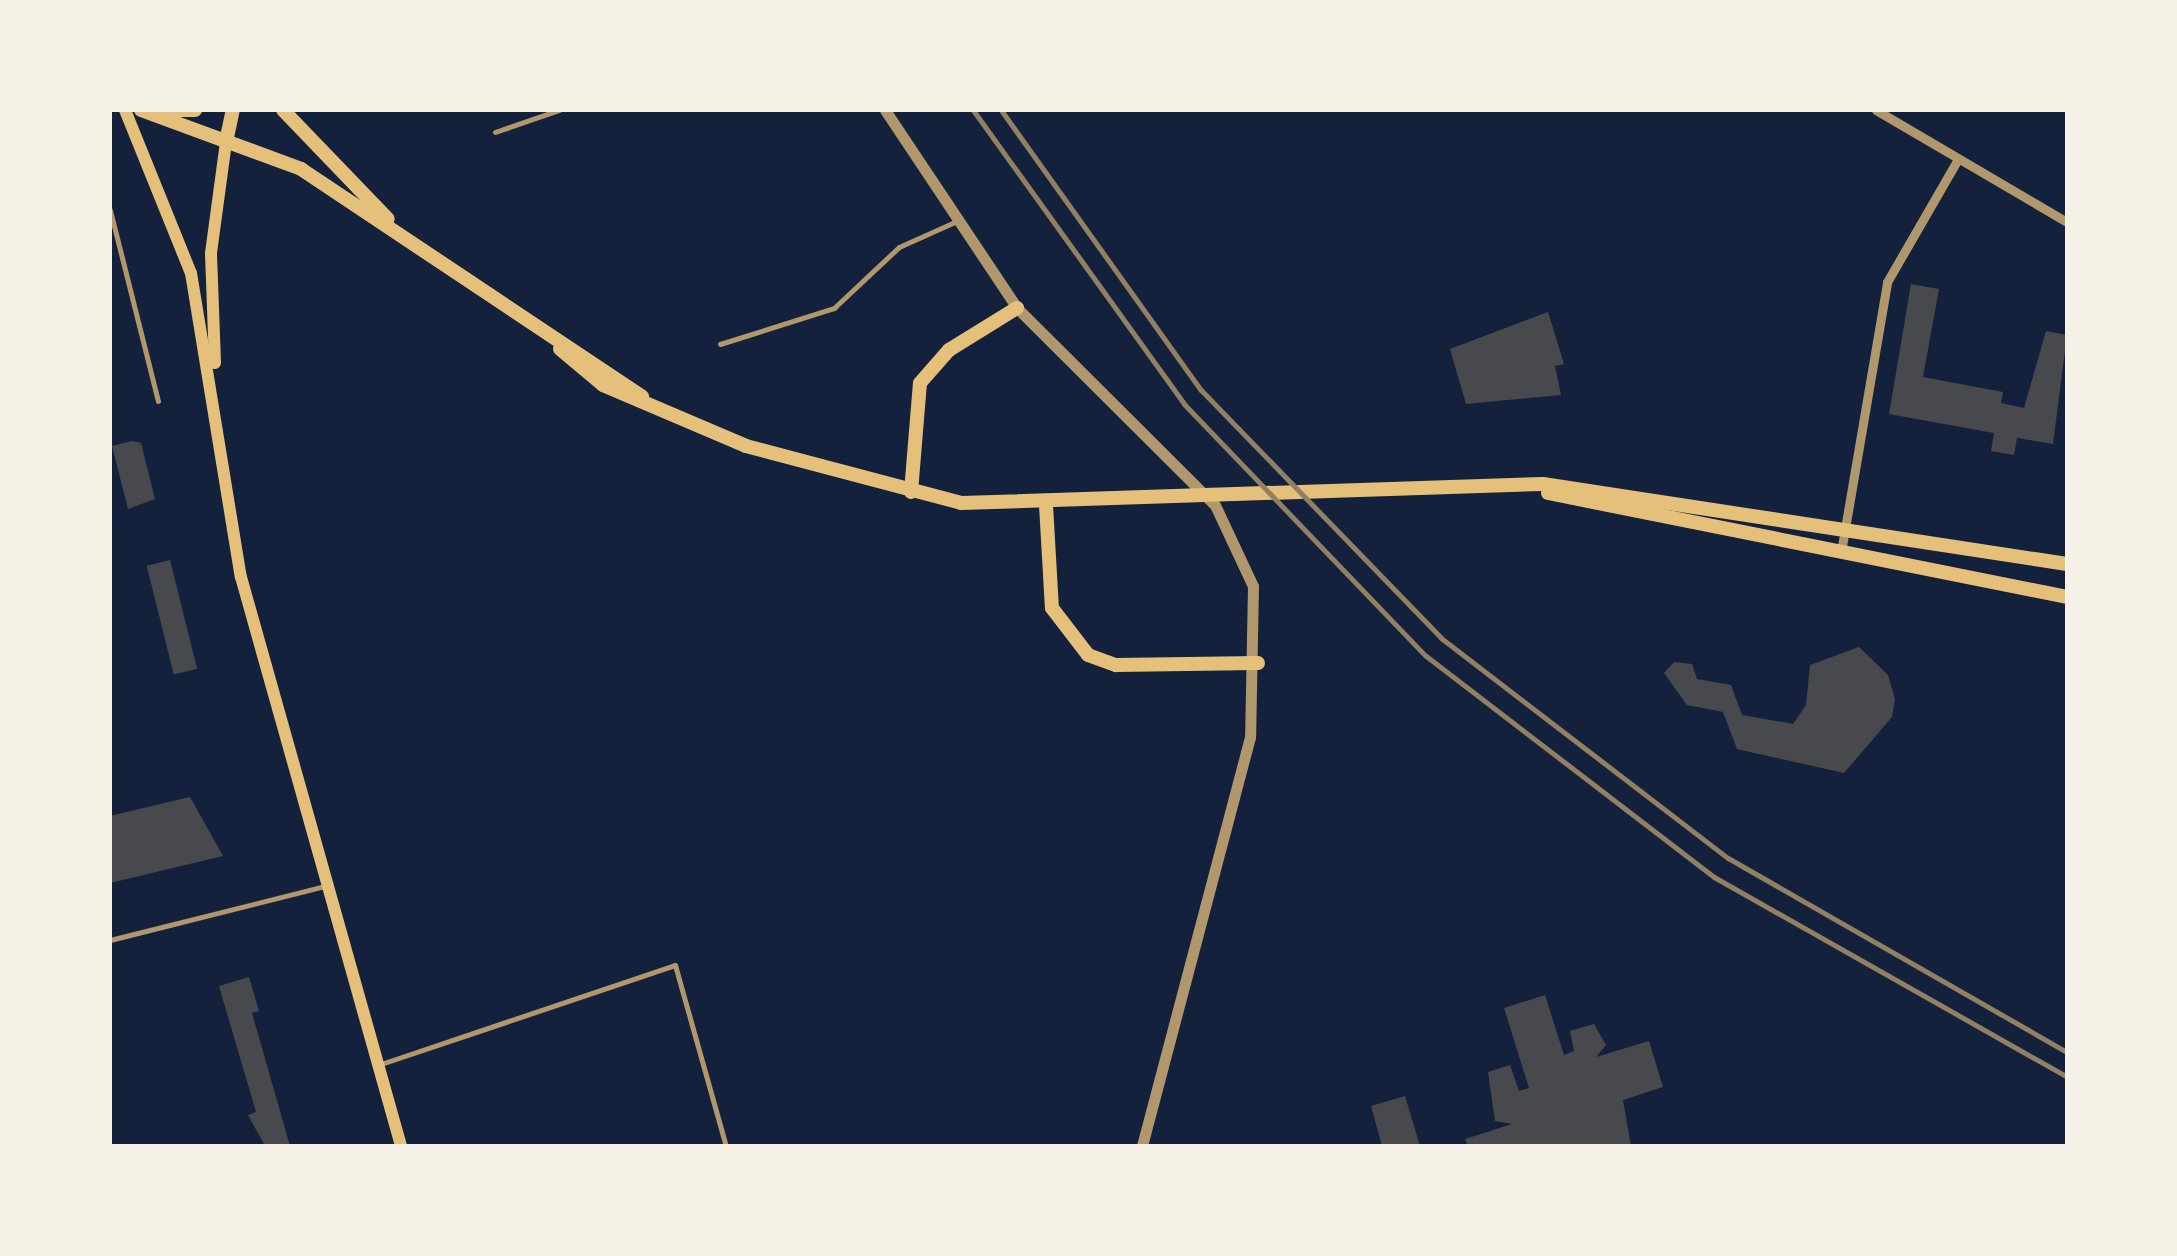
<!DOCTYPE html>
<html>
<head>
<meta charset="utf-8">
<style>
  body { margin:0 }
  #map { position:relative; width:2177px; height:1256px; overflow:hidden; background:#14213d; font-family:"Fira Sans",sans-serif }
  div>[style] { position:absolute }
  .building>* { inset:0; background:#48494c; transform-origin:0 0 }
  .service>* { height:5px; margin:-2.5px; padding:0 2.5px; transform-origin:2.5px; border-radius:2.5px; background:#b1986c }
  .minor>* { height:9px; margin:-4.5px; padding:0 4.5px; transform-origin:4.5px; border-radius:4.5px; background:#b1986c }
  .tertiary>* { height:11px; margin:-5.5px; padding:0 5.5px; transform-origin:5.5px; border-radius:5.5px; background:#b1986c }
  .secondary>* { height:12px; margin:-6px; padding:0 6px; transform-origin:6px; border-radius:6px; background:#e5c07b }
  .primary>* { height:14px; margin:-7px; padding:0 7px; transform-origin:7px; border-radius:7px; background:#e5c07b }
  .rail>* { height:5px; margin:-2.5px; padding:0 2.5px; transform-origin:2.5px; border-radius:2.5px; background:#918062 }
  span { translate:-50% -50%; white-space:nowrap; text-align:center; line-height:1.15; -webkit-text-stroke:8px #f6f1e7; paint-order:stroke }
  .frame { position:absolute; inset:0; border:112px solid #f6f1e7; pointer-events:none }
</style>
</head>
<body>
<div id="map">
  <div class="building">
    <div style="clip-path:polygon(1911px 284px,1939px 289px,1923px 377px,2003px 392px,2001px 403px,2024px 408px,2046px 331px,2067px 335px,2053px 444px,2017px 438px,2014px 455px,1991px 451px,1994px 433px,1889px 414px)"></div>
    <div style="clip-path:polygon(1548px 312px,1564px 364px,1555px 366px,1561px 395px,1466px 404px,1450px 349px)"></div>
    <div style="clip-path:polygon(132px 441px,141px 443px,155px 499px,128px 509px,112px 446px)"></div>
    <div style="left:170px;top:560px;width:112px;height:24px;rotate:76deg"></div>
    <div style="clip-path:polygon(1859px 647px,1888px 675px,1895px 699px,1892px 717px,1844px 773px,1737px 749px,1723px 712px,1687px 705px,1664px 673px,1674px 662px,1692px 664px,1697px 679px,1731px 685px,1742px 715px,1793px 724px,1806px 705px,1810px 665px)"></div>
    <div style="clip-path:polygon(190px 797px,223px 856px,110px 883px,110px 816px)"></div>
    <div style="clip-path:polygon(249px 977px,259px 1011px,252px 1013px,290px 1146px,265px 1146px,248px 1115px,256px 1112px,219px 986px)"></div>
    <div style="clip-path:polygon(1545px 995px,1564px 1055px,1574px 1051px,1570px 1031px,1594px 1024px,1606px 1045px,1596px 1057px,1649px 1041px,1663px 1087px,1623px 1100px,1631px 1146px,1468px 1146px,1465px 1139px,1512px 1124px,1495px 1121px,1488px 1072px,1510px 1065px,1519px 1091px,1529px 1088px,1504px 1008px)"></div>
    <div style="clip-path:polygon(1405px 1096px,1420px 1146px,1382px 1146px,1371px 1106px)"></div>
  </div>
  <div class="service">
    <div style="left:495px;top:132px;width:68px;rotate:-19deg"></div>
    <div style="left:110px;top:210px;width:197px;rotate:75.9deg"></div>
    <div style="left:720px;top:344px;width:120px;rotate:-17.5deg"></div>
    <div style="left:834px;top:308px;width:89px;rotate:-43.2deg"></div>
    <div style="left:899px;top:247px;width:61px;rotate:-24.1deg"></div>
    <div style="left:110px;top:940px;width:222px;rotate:-14.1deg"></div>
    <div style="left:378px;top:1065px;width:313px;rotate:-18.6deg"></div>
    <div style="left:675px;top:965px;width:188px;rotate:74.3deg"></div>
  </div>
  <div class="minor">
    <div style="left:1876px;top:110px;width:221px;rotate:30.4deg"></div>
    <div style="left:1841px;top:552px;width:274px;rotate:-80.3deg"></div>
    <div style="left:1887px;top:282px;width:142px;rotate:-60deg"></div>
  </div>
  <div class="tertiary">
    <div style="left:885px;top:110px;width:238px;rotate:56.3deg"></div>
    <div style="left:1017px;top:308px;width:279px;rotate:44.9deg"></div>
    <div style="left:1215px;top:505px;width:89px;rotate:64.9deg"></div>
    <div style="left:1253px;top:586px;width:151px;rotate:91.1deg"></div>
    <div style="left:1250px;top:737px;width:423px;rotate:104.8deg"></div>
  </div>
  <div class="secondary">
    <div style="left:125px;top:110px;width:176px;rotate:68deg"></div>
    <div style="left:191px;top:273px;width:308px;rotate:80.7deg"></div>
    <div style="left:241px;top:577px;width:591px;rotate:74.29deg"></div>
    <div style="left:215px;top:363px;width:110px;rotate:-92.1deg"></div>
    <div style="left:211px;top:253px;width:112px;rotate:-82.3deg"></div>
  </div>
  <div class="primary">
    <div style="left:141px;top:110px;width:171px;rotate:20.2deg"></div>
    <div style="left:301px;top:169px;width:410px;rotate:33.7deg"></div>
    <div style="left:154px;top:110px;width:41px"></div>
    <div style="left:283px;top:110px;width:151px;rotate:46.1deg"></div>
    <div style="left:226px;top:142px;width:33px;rotate:-78deg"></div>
    <div style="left:560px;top:349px;width:56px;rotate:39.9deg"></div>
    <div style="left:603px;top:385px;width:155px;rotate:23.1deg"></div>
    <div style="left:746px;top:446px;width:222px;rotate:14.8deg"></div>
    <div style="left:961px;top:503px;width:582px;rotate:-1.87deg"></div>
    <div style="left:1543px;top:484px;width:530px;rotate:8.68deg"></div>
    <div style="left:911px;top:492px;width:109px;rotate:-85.3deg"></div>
    <div style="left:920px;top:383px;width:44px;rotate:-48.7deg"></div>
    <div style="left:949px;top:350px;width:80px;rotate:-31.7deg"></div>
    <div style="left:1548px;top:493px;width:529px;rotate:11.33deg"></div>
    <div style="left:1046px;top:505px;width:103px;rotate:86.7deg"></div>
    <div style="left:1052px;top:608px;width:59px;rotate:52.5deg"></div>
    <div style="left:1088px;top:655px;width:30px;rotate:20deg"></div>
    <div style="left:1116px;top:665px;width:142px;rotate:-0.8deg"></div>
  </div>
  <div class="rail">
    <div style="left:973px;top:110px;width:362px;rotate:54.3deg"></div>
    <div style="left:1184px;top:404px;width:349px;rotate:46.2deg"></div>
    <div style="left:1426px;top:656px;width:363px;rotate:37.5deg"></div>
    <div style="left:1714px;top:877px;width:406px;rotate:29.5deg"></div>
    <div style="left:1001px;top:110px;width:344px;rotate:54.5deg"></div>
    <div style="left:1201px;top:390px;width:345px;rotate:45.9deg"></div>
    <div style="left:1441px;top:638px;width:362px;rotate:37.5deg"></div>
    <div style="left:1728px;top:858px;width:391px;rotate:29.8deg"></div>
  </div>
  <div class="frame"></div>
</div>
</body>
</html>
